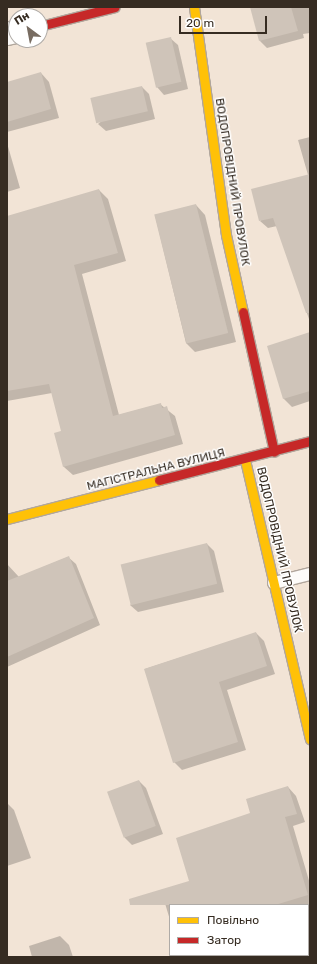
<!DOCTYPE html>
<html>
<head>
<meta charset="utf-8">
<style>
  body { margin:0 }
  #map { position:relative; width:317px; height:964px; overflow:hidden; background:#f2e4d6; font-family:Rubik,sans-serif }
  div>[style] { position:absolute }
  .shadow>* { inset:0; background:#0003 }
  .building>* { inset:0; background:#cfc4b9; transform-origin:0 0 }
  .roads { filter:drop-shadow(1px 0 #b1a69c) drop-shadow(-1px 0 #b1a69c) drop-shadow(0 1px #b1a69c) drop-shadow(0 -1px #b1a69c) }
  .lane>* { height:12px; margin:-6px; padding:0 6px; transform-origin:6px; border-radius:6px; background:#fdfbf9 }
  .street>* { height:22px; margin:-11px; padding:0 11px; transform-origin:11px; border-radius:11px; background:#fdfbf9 }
  .slow>* { height:9px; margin:-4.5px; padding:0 4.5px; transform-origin:4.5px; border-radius:4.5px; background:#ffc107 }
  .jam>* { height:9px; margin:-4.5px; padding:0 4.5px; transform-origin:4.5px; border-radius:4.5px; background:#c62828 }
  span { translate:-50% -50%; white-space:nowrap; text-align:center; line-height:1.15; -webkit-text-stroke:3px #fff; paint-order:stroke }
  .street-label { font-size:12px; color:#362c22 }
  .frame { position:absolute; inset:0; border:8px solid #362c22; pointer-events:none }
  .legend { position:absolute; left:169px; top:904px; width:140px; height:52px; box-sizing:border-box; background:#fff; border:1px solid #afaba7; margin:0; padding:5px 7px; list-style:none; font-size:12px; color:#362c22 }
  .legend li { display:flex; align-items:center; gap:8px; height:20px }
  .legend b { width:20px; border:1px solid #afaba7 }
  .north { position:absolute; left:8px; top:8px; width:40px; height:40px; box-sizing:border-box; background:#fff; border:1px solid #afaba7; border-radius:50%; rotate:328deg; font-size:11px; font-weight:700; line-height:16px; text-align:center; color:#362c22 }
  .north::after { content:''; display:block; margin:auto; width:14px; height:18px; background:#786c61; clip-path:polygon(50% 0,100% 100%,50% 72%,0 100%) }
  .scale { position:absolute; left:179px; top:16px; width:88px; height:18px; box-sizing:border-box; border:2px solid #362c22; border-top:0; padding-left:5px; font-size:12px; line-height:14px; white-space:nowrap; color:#362c22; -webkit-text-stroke:3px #fff; paint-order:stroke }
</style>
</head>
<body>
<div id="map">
  <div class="shadow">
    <div style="clip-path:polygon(251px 7px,310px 7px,310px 33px,303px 34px,304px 38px,267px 48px,260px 41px)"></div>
    <div style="clip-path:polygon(170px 38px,178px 45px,188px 89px,164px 95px,157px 87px)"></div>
    <div style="clip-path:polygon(41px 73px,49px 82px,59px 118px,7px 132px,7px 83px)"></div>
    <div style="clip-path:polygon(142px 87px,149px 94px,155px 119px,106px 131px,98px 124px)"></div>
    <div style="clip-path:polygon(310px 137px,310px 322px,277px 226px,268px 228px,260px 221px,308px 175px,298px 140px)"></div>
    <div style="clip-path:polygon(7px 143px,20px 188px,7px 192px)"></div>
    <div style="clip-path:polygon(99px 190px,108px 199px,126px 261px,82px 274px,119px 415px,160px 404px,175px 416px,183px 444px,73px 475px,64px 467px,62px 431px,52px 393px,7px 401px,7px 277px)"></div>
    <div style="clip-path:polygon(196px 205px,205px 215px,236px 342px,195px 352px,186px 343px,155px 215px)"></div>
    <div style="clip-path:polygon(310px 333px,310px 401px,292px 407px,284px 399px,268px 347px)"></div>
    <div style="clip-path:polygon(207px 544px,214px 551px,224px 592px,138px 612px,130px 605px)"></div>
    <div style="clip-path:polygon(68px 557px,76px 564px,100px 625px,7px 667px,7px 564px,19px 577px)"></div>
    <div style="clip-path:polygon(256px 633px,264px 641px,275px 674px,227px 690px,246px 750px,182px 770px,174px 762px,145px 669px)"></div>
    <div style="clip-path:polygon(139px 781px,146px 788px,163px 834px,132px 845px,125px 838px,109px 792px)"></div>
    <div style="clip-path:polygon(288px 787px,296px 796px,305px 822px,293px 826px,310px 884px,310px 905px,170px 905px,170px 920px,161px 890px,190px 882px,252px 814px)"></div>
    <div style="clip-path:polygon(7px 803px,14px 810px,31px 858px,7px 866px)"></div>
    <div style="clip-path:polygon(60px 936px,69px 945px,73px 957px,32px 957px,29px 946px)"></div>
  </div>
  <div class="building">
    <div style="clip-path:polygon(250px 7px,291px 7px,298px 31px,259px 41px)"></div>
    <div style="left:171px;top:37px;width:46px;height:26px;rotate:77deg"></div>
    <div style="clip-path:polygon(41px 72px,51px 109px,7px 122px,7px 82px)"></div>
    <div style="left:142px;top:86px;width:26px;height:53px;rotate:77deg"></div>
    <div style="clip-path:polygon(310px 174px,310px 313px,306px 313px,273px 218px,259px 221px,251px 189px)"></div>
    <div style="clip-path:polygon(99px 189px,118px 253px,74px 265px,113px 416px,161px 403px,162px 408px,167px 406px,175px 435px,63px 467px,54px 433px,61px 431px,49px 384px,7px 391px,7px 216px)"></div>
    <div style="left:196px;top:204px;width:133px;height:43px;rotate:76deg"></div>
    <div style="clip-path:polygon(310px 332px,310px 391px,283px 399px,267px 346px)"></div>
    <div style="left:207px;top:543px;width:42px;height:89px;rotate:76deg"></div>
    <div style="clip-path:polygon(69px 556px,94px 618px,7px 657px,7px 581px)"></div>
    <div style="clip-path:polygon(256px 632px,267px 666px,219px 682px,238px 742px,173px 763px,144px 669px)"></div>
    <div style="left:139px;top:780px;width:49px;height:34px;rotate:70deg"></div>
    <div style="clip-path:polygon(288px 786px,297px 814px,285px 817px,308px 895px,275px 905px,130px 905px,129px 899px,189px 881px,176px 838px,250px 813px,246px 799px)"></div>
  </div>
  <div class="roads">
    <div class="lane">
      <div style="left:274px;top:583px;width:37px;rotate:-14deg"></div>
    </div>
    <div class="street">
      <div style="left:7px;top:34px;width:9px;rotate:-13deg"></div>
    </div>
    <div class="slow">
      <div style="left:194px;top:7px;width:230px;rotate:82deg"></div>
      <div style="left:226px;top:235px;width:79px;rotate:77.6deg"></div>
      <div style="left:245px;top:460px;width:287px;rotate:76.9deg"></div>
      <div style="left:7px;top:519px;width:157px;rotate:-14.4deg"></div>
    </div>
    <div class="jam">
      <div style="left:40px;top:26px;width:77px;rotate:-14.2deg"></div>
      <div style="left:243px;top:312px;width:143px;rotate:77.5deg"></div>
      <div style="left:159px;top:480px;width:156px;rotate:-14.5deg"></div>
    </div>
  </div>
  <div class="street-label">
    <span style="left:232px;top:182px;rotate:81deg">ВОДОПРОВІДНИЙ ПРОВУЛОК</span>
    <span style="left:156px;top:470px;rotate:-14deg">МАГІСТРАЛЬНА ВУЛИЦЯ</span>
    <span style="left:279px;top:550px;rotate:77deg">ВОДОПРОВІДНИЙ ПРОВУЛОК</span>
  </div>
  <div class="frame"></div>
  <ul class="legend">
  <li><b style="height:5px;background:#ffc107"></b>Повільно</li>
  <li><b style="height:5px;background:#c62828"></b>Затор</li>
  </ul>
  <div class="north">Пн</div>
  <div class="scale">20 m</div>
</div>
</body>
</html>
